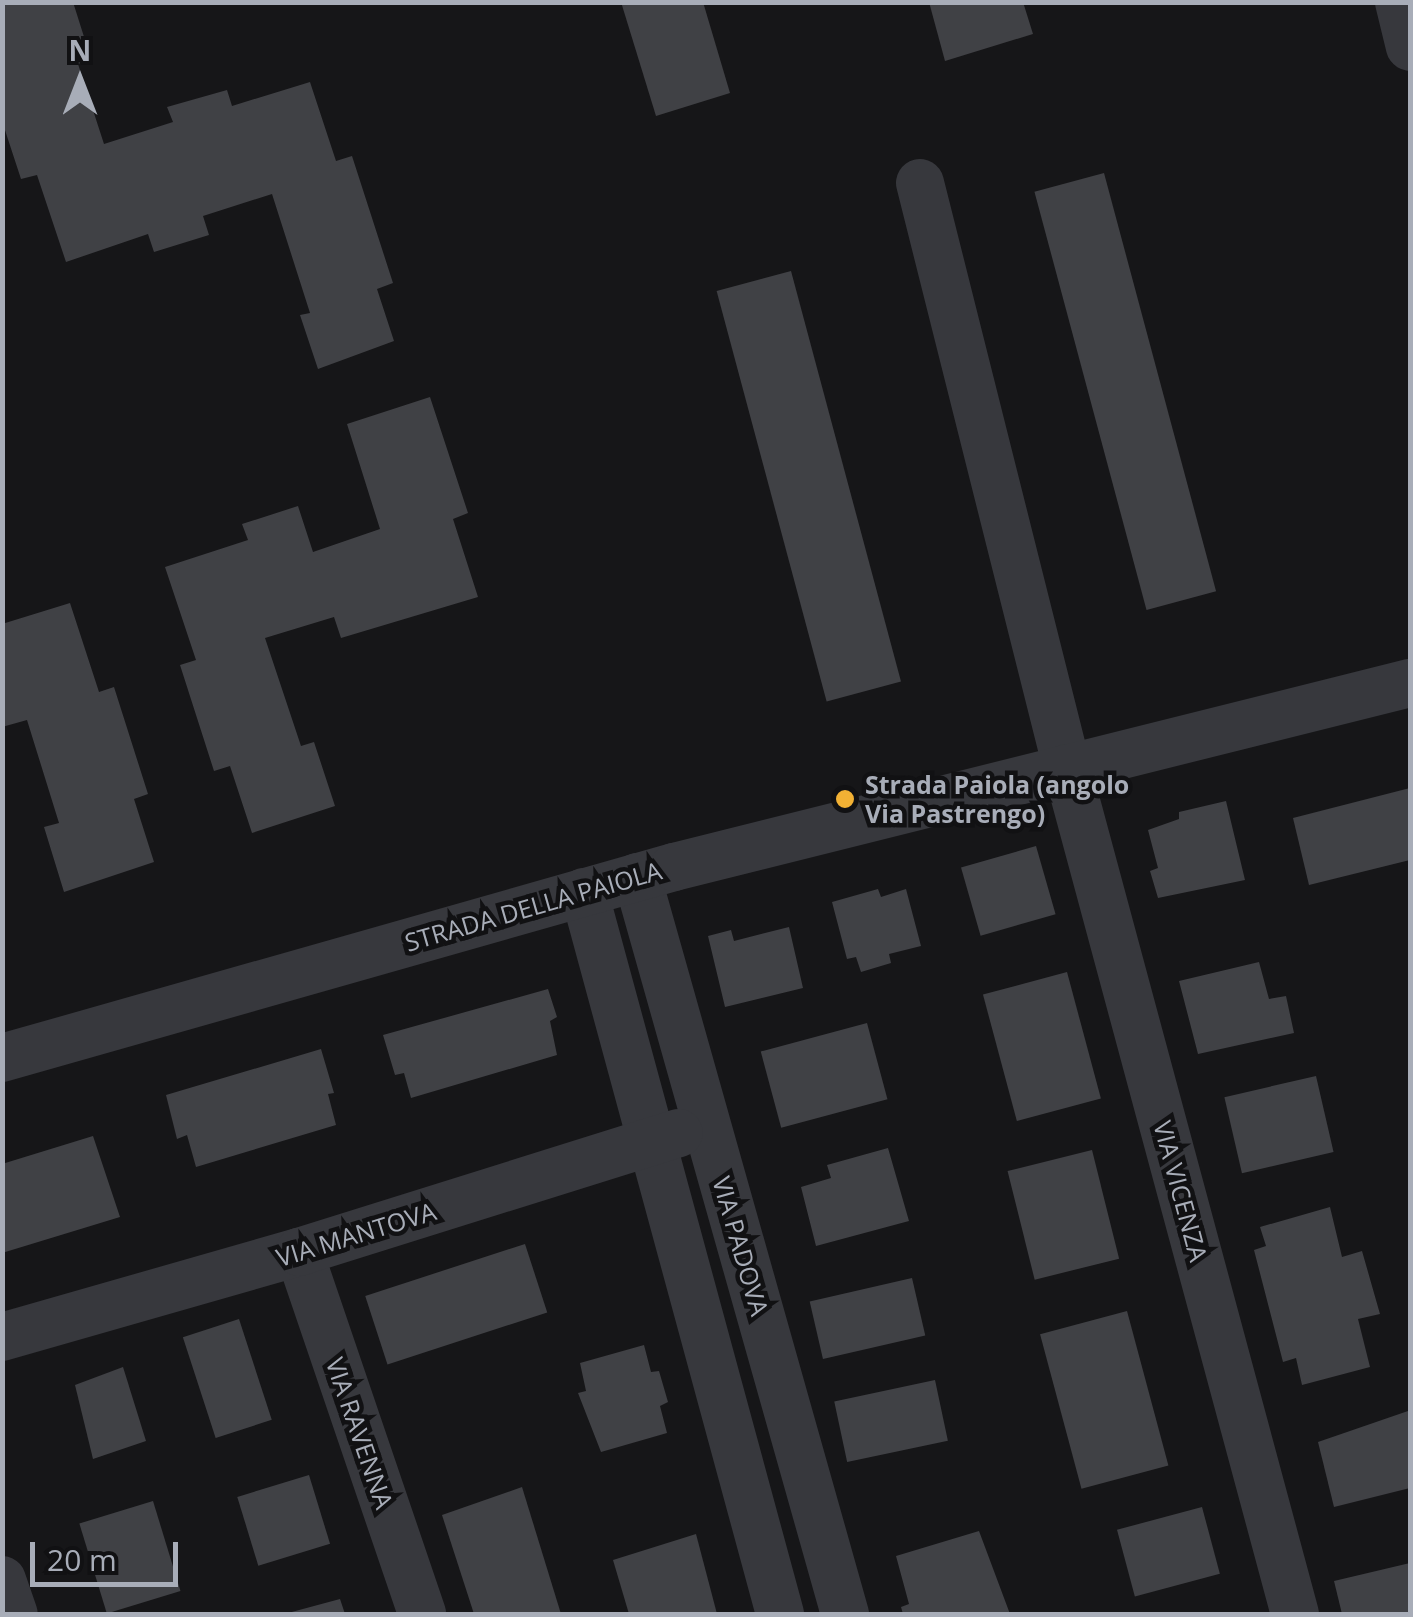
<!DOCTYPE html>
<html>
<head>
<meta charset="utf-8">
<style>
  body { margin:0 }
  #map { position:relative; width:1413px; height:1617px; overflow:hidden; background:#161618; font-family:"Open Sans",sans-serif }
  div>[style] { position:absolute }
  .building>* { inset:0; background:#404145; transform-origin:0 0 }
  .minor>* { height:48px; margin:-24px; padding:0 24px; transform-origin:24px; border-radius:24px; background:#37383d }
  .dots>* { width:28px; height:28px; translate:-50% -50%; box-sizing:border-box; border:5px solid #111113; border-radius:50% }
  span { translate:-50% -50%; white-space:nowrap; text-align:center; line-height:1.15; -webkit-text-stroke:9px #111113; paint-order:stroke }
  .poi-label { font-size:25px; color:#a8adb8; font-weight:700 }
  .left { translate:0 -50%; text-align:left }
  .street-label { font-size:25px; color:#a8adb8 }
  .frame { position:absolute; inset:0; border:5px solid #a8adb8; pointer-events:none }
  .north { position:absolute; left:30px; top:30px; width:100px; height:100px; -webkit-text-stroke:8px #111113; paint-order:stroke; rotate:0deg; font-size:28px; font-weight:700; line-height:40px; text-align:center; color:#a8adb8 }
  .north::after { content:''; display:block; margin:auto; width:35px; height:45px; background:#a8adb8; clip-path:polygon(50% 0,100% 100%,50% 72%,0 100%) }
  .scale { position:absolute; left:30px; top:1542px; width:148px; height:45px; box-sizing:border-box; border:5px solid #a8adb8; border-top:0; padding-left:12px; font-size:30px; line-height:35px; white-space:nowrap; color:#a8adb8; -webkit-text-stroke:8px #111113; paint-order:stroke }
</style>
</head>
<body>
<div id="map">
  <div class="building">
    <div style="clip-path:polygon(2px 2px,73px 2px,91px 59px,78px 64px,104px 144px,173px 122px,167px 107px,227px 90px,232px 106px,310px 82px,336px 161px,352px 156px,393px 283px,377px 289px,394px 341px,318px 369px,300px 315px,310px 313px,272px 194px,203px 216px,209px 235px,154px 252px,148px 234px,66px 262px,37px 175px,21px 179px,2px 121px)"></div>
    <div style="clip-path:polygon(621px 2px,703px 2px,730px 93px,656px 116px)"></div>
    <div style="clip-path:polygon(929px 2px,1023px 2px,1033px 34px,945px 61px)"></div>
    <div style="left:1104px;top:173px;width:433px;height:72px;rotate:75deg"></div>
    <div style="left:791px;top:271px;width:425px;height:77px;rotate:75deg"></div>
    <div style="clip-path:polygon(430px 397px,468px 513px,453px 519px,478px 597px,341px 638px,334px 617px,265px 638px,301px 746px,314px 742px,335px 806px,252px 833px,230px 766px,214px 771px,180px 665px,196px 660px,165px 567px,248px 540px,242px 524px,298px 506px,313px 552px,380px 529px,347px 424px)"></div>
    <div style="clip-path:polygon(70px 603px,99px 692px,114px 687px,148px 794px,134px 799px,154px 862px,64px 892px,44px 827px,59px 823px,27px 720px,2px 727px,2px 624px)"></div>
    <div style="clip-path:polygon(1410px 788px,1410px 860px,1309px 885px,1293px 818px)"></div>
    <div style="clip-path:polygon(1226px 801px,1245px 880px,1158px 898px,1150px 871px,1158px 868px,1148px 830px,1179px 819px,1179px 812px)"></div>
    <div style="left:1036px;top:846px;width:71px;height:78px;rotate:74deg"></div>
    <div style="clip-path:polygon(878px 889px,881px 897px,906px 889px,921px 946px,889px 954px,891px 963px,861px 972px,856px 957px,847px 959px,832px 902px)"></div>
    <div style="clip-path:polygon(789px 927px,803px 988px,725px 1007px,708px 936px,731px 930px,734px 941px)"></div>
    <div style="clip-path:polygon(1259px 962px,1269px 999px,1286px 996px,1294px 1033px,1198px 1054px,1179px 981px)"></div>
    <div style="left:1067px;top:972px;width:131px;height:87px;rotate:75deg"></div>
    <div style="clip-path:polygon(548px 989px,557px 1017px,550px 1021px,557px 1055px,411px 1098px,404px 1073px,395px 1075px,383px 1035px)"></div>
    <div style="left:867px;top:1023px;width:79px;height:110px;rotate:75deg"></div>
    <div style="clip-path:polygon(321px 1049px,334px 1093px,328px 1094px,336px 1125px,196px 1167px,187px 1135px,177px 1139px,166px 1095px)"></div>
    <div style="left:1316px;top:1076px;width:78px;height:94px;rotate:77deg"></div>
    <div style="clip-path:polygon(93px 1136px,120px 1217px,2px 1253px,2px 1164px)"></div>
    <div style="clip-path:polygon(888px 1148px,909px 1221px,816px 1246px,801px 1187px,831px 1178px,827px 1165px)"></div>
    <div style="left:1092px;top:1150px;width:112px;height:87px;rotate:76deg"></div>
    <div style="clip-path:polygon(1330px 1207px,1342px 1257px,1362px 1251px,1380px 1314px,1358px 1319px,1370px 1367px,1302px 1385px,1296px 1358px,1283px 1362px,1254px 1250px,1266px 1246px,1260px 1227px)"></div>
    <div style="left:525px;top:1244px;width:72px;height:168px;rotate:72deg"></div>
    <div style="left:912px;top:1278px;width:59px;height:105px;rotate:77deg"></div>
    <div style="left:1127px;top:1311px;width:160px;height:90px;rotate:75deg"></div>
    <div style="left:239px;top:1319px;width:106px;height:59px;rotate:72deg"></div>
    <div style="clip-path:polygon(644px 1345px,651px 1372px,659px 1371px,668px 1402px,660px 1406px,667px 1433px,601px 1452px,578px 1393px,586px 1391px,580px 1363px)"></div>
    <div style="clip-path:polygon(123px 1367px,146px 1441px,93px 1459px,75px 1385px)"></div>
    <div style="left:935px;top:1380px;width:62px;height:103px;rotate:78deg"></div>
    <div style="clip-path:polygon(1408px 1411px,1410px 1488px,1334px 1507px,1318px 1442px)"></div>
    <div style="left:309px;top:1475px;width:72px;height:75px;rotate:73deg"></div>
    <div style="clip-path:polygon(522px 1487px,561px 1614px,474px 1614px,442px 1515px)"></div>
    <div style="left:153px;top:1501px;width:94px;height:77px;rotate:73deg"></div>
    <div style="left:1202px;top:1507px;width:69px;height:88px;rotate:75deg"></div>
    <div style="clip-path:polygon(979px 1531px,1010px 1614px,903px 1614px,901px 1607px,909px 1604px,896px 1556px)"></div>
    <div style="clip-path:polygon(696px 1534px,717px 1614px,629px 1614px,613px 1560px)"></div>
    <div style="clip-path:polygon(1410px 1563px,1410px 1614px,1342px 1614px,1334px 1581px)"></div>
    <div style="clip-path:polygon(340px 1599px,345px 1614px,289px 1614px,288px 1613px)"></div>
  </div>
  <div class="minor">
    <div style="left:1399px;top:2px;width:46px;rotate:76.3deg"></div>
    <div style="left:920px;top:183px;width:603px;rotate:75.89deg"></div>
    <div style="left:1067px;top:768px;width:876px;rotate:74.92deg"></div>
    <div style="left:637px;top:877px;width:766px;rotate:74.24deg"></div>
    <div style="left:584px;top:892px;width:748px;rotate:74.81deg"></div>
    <div style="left:2px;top:1058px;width:699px;rotate:-15.87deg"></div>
    <div style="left:674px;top:867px;width:759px;rotate:-14.04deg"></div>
    <div style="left:299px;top:1252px;width:382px;rotate:71.2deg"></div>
    <div style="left:2px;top:1337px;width:309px;rotate:-16deg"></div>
    <div style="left:299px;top:1252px;width:398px;rotate:-17.4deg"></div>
    <div style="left:2px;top:1580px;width:36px;rotate:71deg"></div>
  </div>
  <div class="dots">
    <div style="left:845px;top:799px;background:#f2b134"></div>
  </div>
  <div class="poi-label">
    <span class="left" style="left:865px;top:799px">Strada Paiola (angolo<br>Via Pastrengo)</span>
  </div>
  <div class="street-label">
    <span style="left:533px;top:906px;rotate:-16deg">STRADA DELLA PAIOLA</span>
    <span style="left:1181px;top:1191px;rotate:75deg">VIA VICENZA</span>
    <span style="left:356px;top:1234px;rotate:-17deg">VIA MANTOVA</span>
    <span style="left:741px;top:1246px;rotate:74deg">VIA PADOVA</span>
    <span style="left:360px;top:1433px;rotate:71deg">VIA RAVENNA</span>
  </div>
  <div class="frame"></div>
  <div class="north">N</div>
  <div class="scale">20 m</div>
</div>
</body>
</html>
